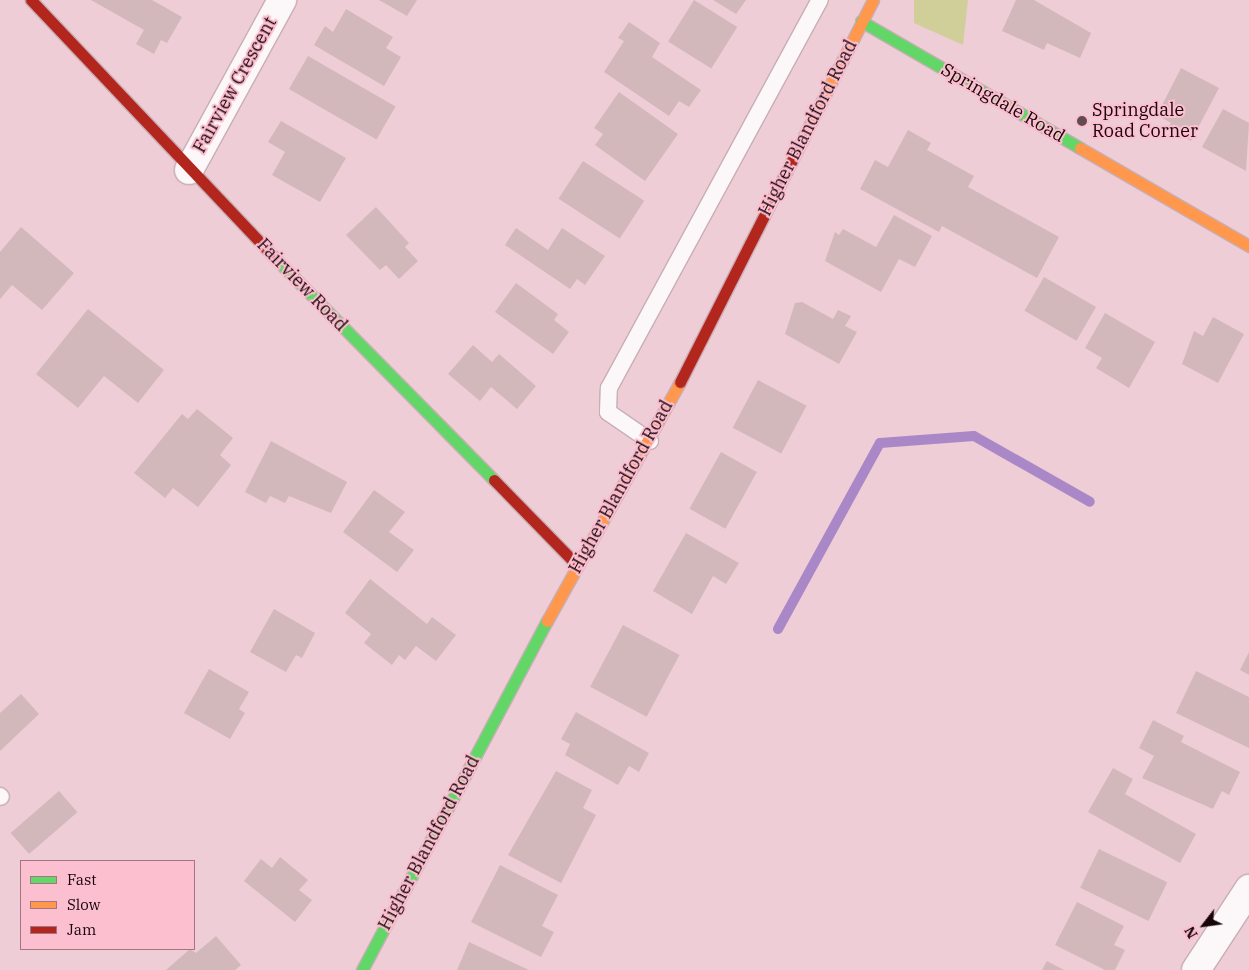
<!DOCTYPE html>
<html>
<head>
<meta charset="utf-8">
<style>
  body { margin:0 }
  #map { position:relative; width:1249px; height:970px; overflow:hidden; background:#eecdd6; font-family:"IBM Plex Serif",serif }
  div>[style] { position:absolute }
  .green>* { inset:0; background:#d0cf9a }
  .stream>* { height:10px; margin:-5px; padding:0 5px; transform-origin:5px; border-radius:5px; background:#aa88c8 }
  .building>* { inset:0; background:#d2b8bb; transform-origin:0 0 }
  .roads { filter:drop-shadow(1px 0 #c8aeb5) drop-shadow(-1px 0 #c8aeb5) drop-shadow(0 1px #c8aeb5) drop-shadow(0 -1px #c8aeb5) }
  .lane>* { height:16px; margin:-8px; padding:0 8px; transform-origin:8px; border-radius:8px; background:#fcf8f9 }
  .street>* { height:28px; margin:-14px; padding:0 14px; transform-origin:14px; border-radius:14px; background:#fcf8f9 }
  .fast>* { height:11px; margin:-5.5px; padding:0 5.5px; transform-origin:5.5px; border-radius:5.5px; background:#63d668 }
  .slow>* { height:11px; margin:-5.5px; padding:0 5.5px; transform-origin:5.5px; border-radius:5.5px; background:#ff974d }
  .jam>* { height:11px; margin:-5.5px; padding:0 5.5px; transform-origin:5.5px; border-radius:5.5px; background:#b3261e }
  .dots>* { width:14px; height:14px; translate:-50% -50%; box-sizing:border-box; border:2px solid #fcbfd0; border-radius:50% }
  span { translate:-50% -50%; white-space:nowrap; text-align:center; line-height:1.15; -webkit-text-stroke:4px #fcbfd0; paint-order:stroke }
  .street-label { font-size:18px; color:#18050b }
  .poi-label { font-size:18px; color:#18050b }
  .left { translate:0 -50%; text-align:left }
  .legend { position:absolute; left:20px; top:860px; width:175px; height:90px; box-sizing:border-box; background:#fcbfd0; border:1px solid #a17581; margin:0; padding:6px 9px; list-style:none; font-size:15px; color:#18050b }
  .legend li { display:flex; align-items:center; gap:10px; height:25px }
  .legend b { width:25px; border:1px solid #a17581 }
  .north { position:absolute; left:1179px; top:900px; width:50px; height:50px; -webkit-text-stroke:4px #fcbfd0; paint-order:stroke; rotate:240deg; font-size:14px; font-weight:700; line-height:20px; text-align:center; color:#18050b }
  .north::after { content:''; display:block; margin:auto; width:18px; height:22px; background:#18050b; clip-path:polygon(50% 0,100% 100%,50% 72%,0 100%) }
</style>
</head>
<body>
<div id="map">
  <div class="green">
    <div style="clip-path:polygon(914px 0,968px 0,963px 45px,914px 23px)"></div>
  </div>
  <div class="stream">
    <div style="left:778px;top:629px;width:212px;rotate:-61.3deg"></div>
    <div style="left:880px;top:443px;width:94px;rotate:-4.3deg"></div>
    <div style="left:974px;top:436px;width:133px;rotate:29.6deg"></div>
  </div>
  <div class="building">
    <div style="clip-path:polygon(91px 0,152px 0,182px 17px,167px 43px,161px 40px,154px 54px,136px 44px,144px 30px)"></div>
    <div style="clip-path:polygon(379px 0,417px 0,407px 16px)"></div>
    <div style="left:694px;top:0;width:51px;height:49px;rotate:32deg"></div>
    <div style="clip-path:polygon(713px 0,746px 0,736px 14px)"></div>
    <div style="clip-path:polygon(1016px 0,1034px 0,1091px 33px,1080px 58px,1047px 43px,1044px 50px,1002px 31px)"></div>
    <div style="clip-path:polygon(346px 9px,393px 37px,386px 48px,401px 57px,384px 86px,314px 45px,325px 26px,333px 32px)"></div>
    <div style="clip-path:polygon(629px 22px,660px 43px,652px 57px,701px 90px,689px 107px,679px 101px,669px 116px,604px 72px,624px 41px,618px 38px)"></div>
    <div style="left:308px;top:56px;width:101px;height:38px;rotate:30deg"></div>
    <div style="clip-path:polygon(1181px 68px,1219px 88px,1191px 141px,1167px 128px,1171px 123px,1157px 115px)"></div>
    <div style="clip-path:polygon(619px 92px,678px 134px,645px 181px,595px 145px,603px 134px,594px 128px)"></div>
    <div style="clip-path:polygon(1223px 109px,1249px 123px,1246px 171px,1202px 147px)"></div>
    <div style="clip-path:polygon(281px 121px,346px 158px,320px 202px,272px 175px,285px 152px,268px 142px)"></div>
    <div style="clip-path:polygon(908px 130px,931px 143px,927px 150px,974px 176px,968px 187px,1059px 237px,1037px 278px,942px 226px,939px 232px,860px 189px,875px 160px,888px 167px)"></div>
    <div style="left:583px;top:161px;width:73px;height:45px;rotate:33deg"></div>
    <div style="clip-path:polygon(376px 207px,409px 243px,405px 247px,418px 261px,399px 279px,386px 265px,380px 270px,346px 235px)"></div>
    <div style="clip-path:polygon(894px 215px,932px 236px,915px 267px,899px 259px,881px 292px,825px 261px,835px 232px,839px 235px,843px 229px,876px 247px)"></div>
    <div style="clip-path:polygon(21px 227px,74px 273px,42px 310px,12px 285px,0 299px,0 252px)"></div>
    <div style="clip-path:polygon(516px 228px,548px 250px,562px 228px,605px 256px,585px 285px,577px 279px,570px 289px,505px 245px)"></div>
    <div style="left:1044px;top:277px;width:60px;height:39px;rotate:30deg"></div>
    <div style="clip-path:polygon(516px 283px,558px 314px,554px 320px,569px 332px,553px 354px,495px 312px)"></div>
    <div style="clip-path:polygon(802px 302px,833px 319px,838px 310px,851px 316px,845px 326px,857px 332px,839px 364px,785px 334px,795px 303px)"></div>
    <div style="clip-path:polygon(88px 309px,164px 370px,138px 403px,104px 376px,78px 408px,36px 374px)"></div>
    <div style="clip-path:polygon(1105px 313px,1155px 342px,1129px 388px,1096px 368px,1102px 358px,1085px 348px)"></div>
    <div style="clip-path:polygon(1213px 317px,1244px 334px,1218px 383px,1182px 364px,1194px 331px,1203px 336px)"></div>
    <div style="clip-path:polygon(473px 345px,492px 362px,499px 354px,536px 386px,517px 409px,491px 387px,480px 401px,448px 374px)"></div>
    <div style="left:758px;top:380px;width:55px;height:54px;rotate:28deg"></div>
    <div style="clip-path:polygon(197px 409px,233px 438px,220px 455px,231px 465px,198px 507px,173px 488px,165px 498px,134px 473px,182px 414px,188px 419px)"></div>
    <div style="clip-path:polygon(271px 441px,347px 482px,331px 513px,289px 496px,285px 503px,270px 496px,266px 503px,245px 492px)"></div>
    <div style="left:721px;top:452px;width:41px;height:65px;rotate:29deg"></div>
    <div style="clip-path:polygon(374px 490px,405px 512px,389px 532px,414px 550px,397px 572px,343px 532px)"></div>
    <div style="clip-path:polygon(686px 533px,739px 563px,726px 584px,713px 576px,692px 614px,653px 591px)"></div>
    <div style="clip-path:polygon(370px 579px,427px 624px,432px 617px,456px 635px,436px 661px,416px 646px,405px 660px,399px 655px,392px 665px,364px 643px,371px 634px,345px 613px)"></div>
    <div style="clip-path:polygon(274px 609px,315px 633px,302px 658px,296px 655px,286px 672px,250px 652px)"></div>
    <div style="left:623px;top:625px;width:64px;height:70px;rotate:28deg"></div>
    <div style="clip-path:polygon(1249px 652px,1249px 675px,1240px 670px)"></div>
    <div style="clip-path:polygon(209px 669px,249px 692px,239px 709px,245px 713px,230px 739px,184px 713px)"></div>
    <div style="clip-path:polygon(1196px 671px,1249px 697px,1249px 748px,1176px 713px)"></div>
    <div style="clip-path:polygon(21px 694px,39px 714px,0 751px,0 713px)"></div>
    <div style="clip-path:polygon(576px 712px,649px 753px,639px 772px,629px 766px,618px 785px,565px 755px,570px 744px,561px 739px)"></div>
    <div style="clip-path:polygon(1153px 720px,1184px 736px,1181px 742px,1240px 772px,1229px 795px,1222px 791px,1213px 809px,1142px 778px,1154px 756px,1139px 748px)"></div>
    <div style="clip-path:polygon(1113px 768px,1133px 779px,1125px 794px,1196px 834px,1180px 863px,1088px 812px)"></div>
    <div style="clip-path:polygon(556px 771px,592px 790px,583px 808px,596px 815px,561px 883px,508px 855px)"></div>
    <div style="left:59px;top:791px;width:28px;height:64px;rotate:49deg"></div>
    <div style="left:1099px;top:849px;width:76px;height:43px;rotate:26deg"></div>
    <div style="clip-path:polygon(280px 857px,308px 880px,299px 890px,312px 900px,295px 922px,244px 881px,261px 859px,272px 868px)"></div>
    <div style="clip-path:polygon(500px 865px,558px 895px,542px 926px,554px 932px,541px 957px,471px 922px)"></div>
    <div style="clip-path:polygon(1077px 902px,1124px 926px,1114px 945px,1125px 950px,1115px 970px,1105px 970px,1055px 945px)"></div>
    <div style="clip-path:polygon(216px 936px,241px 965px,235px 970px,166px 970px,190px 949px,196px 953px)"></div>
    <div style="clip-path:polygon(469px 942px,529px 970px,457px 970px)"></div>
    <div style="clip-path:polygon(1047px 961px,1064px 970px,1042px 970px)"></div>
  </div>
  <div class="roads">
    <div class="lane">
      <div style="left:650px;top:441px;width:51px;rotate:-145.4deg"></div>
      <div style="left:608px;top:412px;width:24px;rotate:-88deg"></div>
      <div style="left:609px;top:388px;width:442px;rotate:-61.5deg"></div>
      <div style="left:0;top:796px;width:1px;rotate:45deg"></div>
    </div>
    <div class="street">
      <div style="left:189px;top:170px;width:194px;rotate:-61.3deg"></div>
      <div style="left:1196px;top:970px;width:97px;rotate:-56.8deg"></div>
    </div>
    <div class="fast">
      <div style="left:861px;top:21px;width:253px;rotate:30.1deg"></div>
      <div style="left:273px;top:256px;width:315px;rotate:45.4deg"></div>
      <div style="left:362px;top:970px;width:395px;rotate:-62.1deg"></div>
    </div>
    <div class="slow">
      <div style="left:803px;top:138px;width:155px;rotate:-63.1deg"></div>
      <div style="left:1080px;top:148px;width:195px;rotate:30.1deg"></div>
      <div style="left:547px;top:621px;width:274px;rotate:-60.9deg"></div>
    </div>
    <div class="jam">
      <div style="left:31px;top:0;width:352px;rotate:46.6deg"></div>
      <div style="left:680px;top:382px;width:273px;rotate:-63.2deg"></div>
      <div style="left:494px;top:480px;width:119px;rotate:45.7deg"></div>
    </div>
  </div>
  <div class="dots">
    <div style="left:1082px;top:121px;background:#634b52"></div>
  </div>
  <div class="street-label">
    <span style="left:235px;top:85px;rotate:-61deg">Fairview Crescent</span>
    <span style="left:1003px;top:103px;rotate:30deg">Springdale Road</span>
    <span style="left:808px;top:128px;rotate:-63deg">Higher Blandford Road</span>
    <span style="left:302px;top:285px;rotate:46deg">Fairview Road</span>
    <span style="left:621px;top:487px;rotate:-61deg">Higher Blandford Road</span>
    <span style="left:429px;top:843px;rotate:-62deg">Higher Blandford Road</span>
  </div>
  <div class="poi-label">
    <span class="left" style="left:1092px;top:121px">Springdale<br>Road Corner</span>
  </div>
  <ul class="legend">
  <li><b style="height:6px;background:#63d668"></b>Fast</li>
  <li><b style="height:6px;background:#ff974d"></b>Slow</li>
  <li><b style="height:6px;background:#b3261e"></b>Jam</li>
  </ul>
  <div class="north">N</div>
</div>
</body>
</html>
